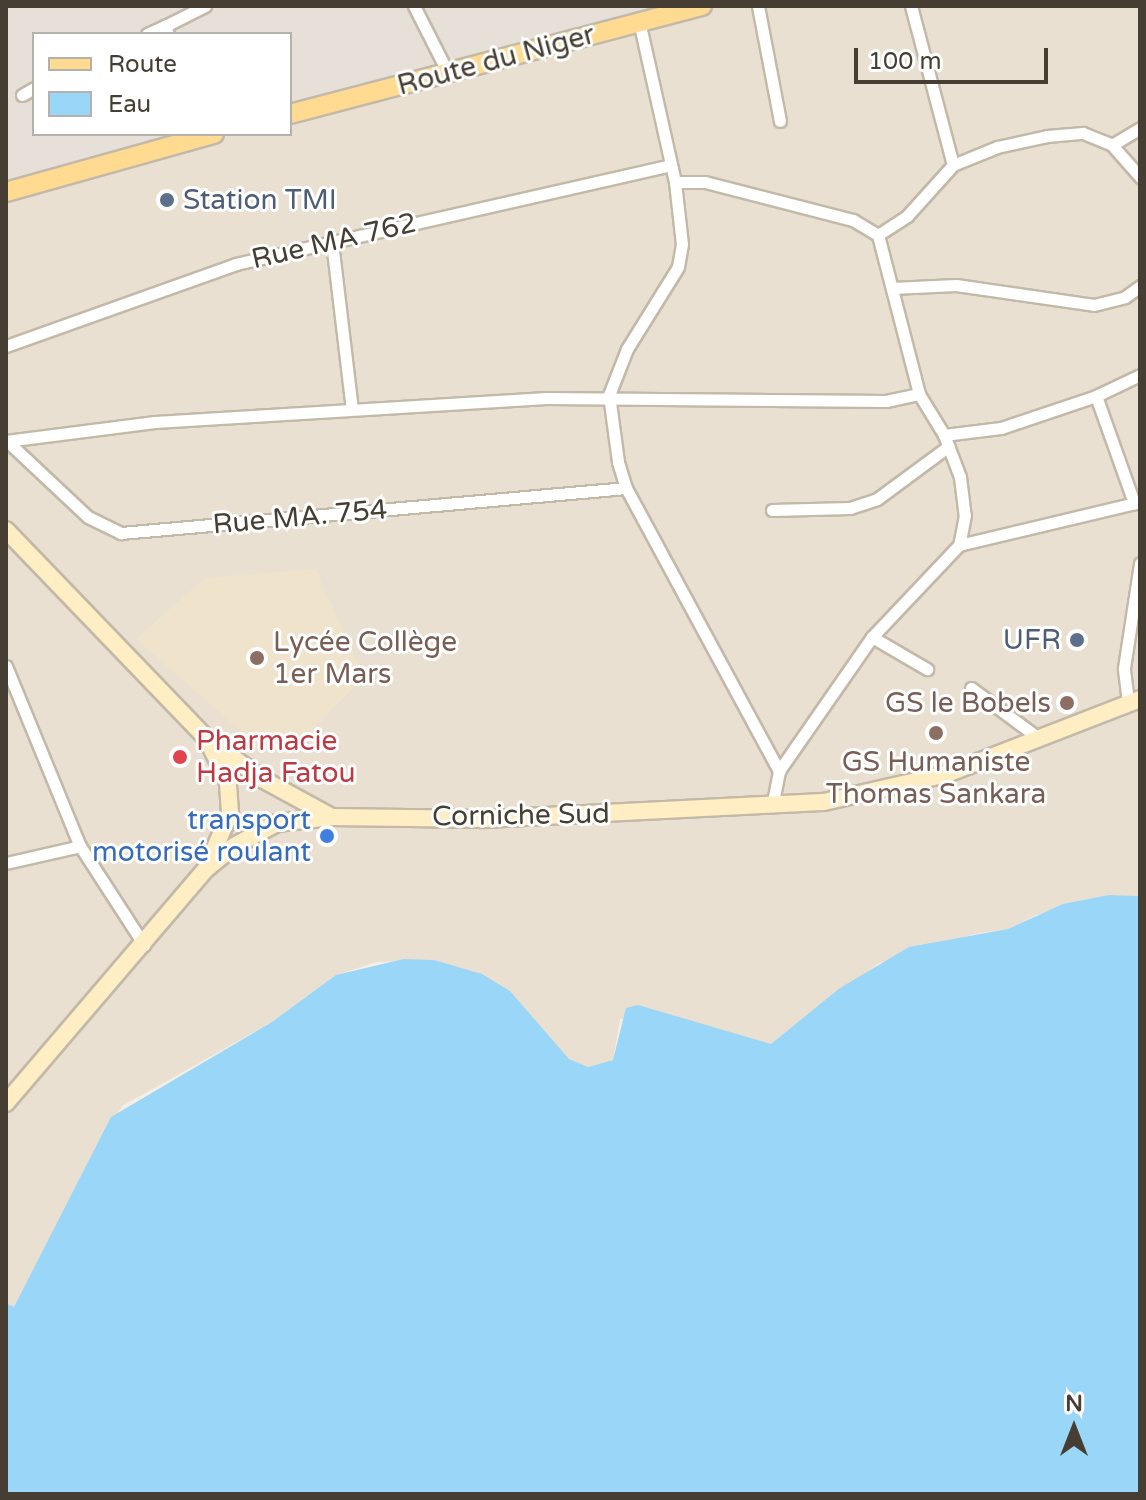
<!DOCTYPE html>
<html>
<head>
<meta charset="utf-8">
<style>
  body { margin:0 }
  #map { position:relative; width:1146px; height:1500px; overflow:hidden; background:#f4eee4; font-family:"Varela Round",sans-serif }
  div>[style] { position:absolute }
  .residential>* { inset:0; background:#e9e0d2 }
  .industrial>* { inset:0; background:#e6e0d9 }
  .education>* { inset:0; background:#efe3cc }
  .water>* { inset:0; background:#99d6f8 }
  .roads { filter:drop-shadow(2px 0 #c3b9a9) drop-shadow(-2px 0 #c3b9a9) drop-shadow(0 2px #c3b9a9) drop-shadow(0 -2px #c3b9a9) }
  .street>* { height:11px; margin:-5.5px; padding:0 5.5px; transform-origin:5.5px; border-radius:5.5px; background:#fff }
  .secondary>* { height:16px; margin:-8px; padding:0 8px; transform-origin:8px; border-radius:8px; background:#ffeec3 }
  .primary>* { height:18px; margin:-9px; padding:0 9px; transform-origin:9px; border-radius:9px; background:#ffdb92 }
  .dots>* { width:22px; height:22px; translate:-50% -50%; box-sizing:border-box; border:4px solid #fff; border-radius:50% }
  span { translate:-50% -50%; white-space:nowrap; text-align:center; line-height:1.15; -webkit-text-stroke:6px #fff; paint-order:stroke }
  .street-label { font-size:28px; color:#473e33 }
  .service-label { font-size:28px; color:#4e5e75 }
  .left { translate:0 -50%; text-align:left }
  .right { translate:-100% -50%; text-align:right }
  .education-label { font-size:28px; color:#785e54 }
  .health-label { font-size:28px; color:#be3a42 }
  .shop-label { font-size:28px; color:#366cbe }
  .frame { position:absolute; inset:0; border:8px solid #473e33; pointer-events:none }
  .legend { position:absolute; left:32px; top:32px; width:260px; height:104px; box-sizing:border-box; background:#fff; border:2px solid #b5b2ad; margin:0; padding:10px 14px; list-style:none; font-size:24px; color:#473e33 }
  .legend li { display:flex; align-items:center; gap:16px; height:40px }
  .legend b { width:40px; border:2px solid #b5b2ad }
  .north { position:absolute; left:1034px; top:1388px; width:80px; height:80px; -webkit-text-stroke:6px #fff; paint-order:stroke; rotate:0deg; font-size:22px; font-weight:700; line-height:32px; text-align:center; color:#473e33 }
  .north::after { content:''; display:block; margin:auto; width:28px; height:36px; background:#473e33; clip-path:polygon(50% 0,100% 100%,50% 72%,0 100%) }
  .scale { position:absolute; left:854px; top:48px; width:194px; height:36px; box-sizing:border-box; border:4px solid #473e33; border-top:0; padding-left:10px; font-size:24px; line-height:28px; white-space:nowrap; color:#473e33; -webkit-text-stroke:6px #fff; paint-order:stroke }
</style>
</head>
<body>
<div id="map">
  <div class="residential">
    <div style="clip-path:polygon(693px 6px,1140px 6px,1140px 896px,1109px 895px,1036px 915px,1008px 929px,975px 934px,879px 963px,772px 1044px,699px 1026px,620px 1019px,613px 1060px,588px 1067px,569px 1060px,510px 991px,434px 960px,376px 962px,337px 975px,272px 1022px,122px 1106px,14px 1307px,6px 1303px,6px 183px,213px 134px,290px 134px,290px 114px)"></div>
  </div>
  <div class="industrial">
    <div style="clip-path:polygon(6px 6px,702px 6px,290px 114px,290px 34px,34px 34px,34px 134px,214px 134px,6px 183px)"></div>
  </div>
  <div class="education">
    <div style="clip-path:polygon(315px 569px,364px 677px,287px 755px,240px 730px,136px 639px,205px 578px)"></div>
  </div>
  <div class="water">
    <div style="clip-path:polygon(1109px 895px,1140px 896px,1140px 1494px,6px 1494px,6px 1303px,14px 1307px,111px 1117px,272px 1022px,336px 975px,404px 959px,434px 960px,482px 974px,510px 991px,569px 1059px,588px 1067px,613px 1060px,626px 1008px,638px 1005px,771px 1044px,840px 988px,909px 947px,1008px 929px,1063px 904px)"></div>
  </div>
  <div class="roads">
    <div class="street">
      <div style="left:414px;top:6px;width:75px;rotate:63.1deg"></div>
      <div style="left:758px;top:6px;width:117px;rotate:79.2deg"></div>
      <div style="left:911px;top:6px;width:164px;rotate:75.2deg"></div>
      <div style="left:639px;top:21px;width:165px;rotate:77.4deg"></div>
      <div style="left:675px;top:182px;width:62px;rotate:83.6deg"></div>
      <div style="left:682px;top:244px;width:23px;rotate:100deg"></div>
      <div style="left:678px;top:267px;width:97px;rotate:121.9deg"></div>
      <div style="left:627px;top:349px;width:49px;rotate:111.4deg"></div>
      <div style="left:609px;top:395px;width:68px;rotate:82.3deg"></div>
      <div style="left:618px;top:462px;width:27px;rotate:73deg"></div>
      <div style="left:626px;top:488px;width:322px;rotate:61.6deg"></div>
      <div style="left:147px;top:34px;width:20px;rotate:-24deg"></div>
      <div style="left:168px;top:34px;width:9px;rotate:-111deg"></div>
      <div style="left:165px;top:26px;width:45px;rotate:-26.6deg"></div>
      <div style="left:22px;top:95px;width:14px;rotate:-30deg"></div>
      <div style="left:1112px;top:145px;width:43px;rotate:48.8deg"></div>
      <div style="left:675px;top:182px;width:30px"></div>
      <div style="left:705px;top:182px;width:153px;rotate:14.4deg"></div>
      <div style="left:853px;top:220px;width:29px;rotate:31deg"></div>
      <div style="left:878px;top:235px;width:164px;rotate:75.5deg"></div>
      <div style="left:919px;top:394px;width:48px;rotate:58.6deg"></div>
      <div style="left:944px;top:435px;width:45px;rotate:69.1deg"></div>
      <div style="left:960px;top:477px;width:38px;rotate:83deg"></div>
      <div style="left:965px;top:515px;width:31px;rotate:101deg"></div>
      <div style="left:959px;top:545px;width:127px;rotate:133.4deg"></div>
      <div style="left:872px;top:637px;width:163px;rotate:124.8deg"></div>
      <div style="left:779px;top:771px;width:36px;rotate:101deg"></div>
      <div style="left:878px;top:235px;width:35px;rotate:-33deg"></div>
      <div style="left:907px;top:216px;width:69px;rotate:-48deg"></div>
      <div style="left:953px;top:165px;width:48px;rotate:-22.2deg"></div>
      <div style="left:997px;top:147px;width:51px;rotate:-12.4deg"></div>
      <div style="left:1047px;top:136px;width:36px;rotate:-5deg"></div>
      <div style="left:1083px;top:133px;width:31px;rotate:22deg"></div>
      <div style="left:1112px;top:145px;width:33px;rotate:-31deg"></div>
      <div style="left:332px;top:242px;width:168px;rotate:83.2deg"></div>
      <div style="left:892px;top:288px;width:64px;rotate:-2.7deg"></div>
      <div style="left:956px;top:285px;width:139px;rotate:8.2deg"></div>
      <div style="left:1094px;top:305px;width:32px;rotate:-14deg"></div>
      <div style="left:1125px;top:297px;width:19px;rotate:-36deg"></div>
      <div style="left:6px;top:346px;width:244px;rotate:-19.6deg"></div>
      <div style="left:236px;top:264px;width:446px;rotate:-12.8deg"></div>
      <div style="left:1096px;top:396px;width:114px;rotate:70.4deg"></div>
      <div style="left:944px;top:435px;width:57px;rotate:-7deg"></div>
      <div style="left:1001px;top:428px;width:100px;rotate:-18.6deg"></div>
      <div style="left:1096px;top:396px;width:49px;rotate:-25.5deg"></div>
      <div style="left:6px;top:441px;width:150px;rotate:-7.3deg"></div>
      <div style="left:155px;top:422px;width:392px;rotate:-3.5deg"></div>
      <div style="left:546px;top:398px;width:340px;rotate:0.5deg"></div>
      <div style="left:886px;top:401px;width:34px;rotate:-12deg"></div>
      <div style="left:7px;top:441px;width:111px;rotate:43.2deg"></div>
      <div style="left:88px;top:517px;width:37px;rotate:26deg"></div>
      <div style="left:121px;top:533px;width:507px;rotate:-5.09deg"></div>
      <div style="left:772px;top:510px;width:78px;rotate:-1.5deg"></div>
      <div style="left:850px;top:508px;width:28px;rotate:-18deg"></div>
      <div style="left:877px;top:499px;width:89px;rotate:-36.4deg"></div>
      <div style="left:959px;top:545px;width:186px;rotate:-13.4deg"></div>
      <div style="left:872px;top:637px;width:64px;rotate:30.2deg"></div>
      <div style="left:6px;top:666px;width:195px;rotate:67.7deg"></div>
      <div style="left:80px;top:846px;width:118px;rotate:57.1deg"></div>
      <div style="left:971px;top:688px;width:86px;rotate:36.5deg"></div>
      <div style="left:1128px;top:702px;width:34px;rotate:-97deg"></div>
      <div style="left:1124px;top:668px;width:106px;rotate:-81.3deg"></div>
      <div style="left:6px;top:863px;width:76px;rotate:-12.9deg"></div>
    </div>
    <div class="secondary">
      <div style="left:6px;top:530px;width:290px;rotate:46.1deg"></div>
      <div style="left:207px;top:739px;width:68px;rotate:36deg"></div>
      <div style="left:262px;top:779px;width:80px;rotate:28.5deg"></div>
      <div style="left:208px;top:864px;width:56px;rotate:-66.7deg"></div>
      <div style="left:230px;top:813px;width:31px;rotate:-94deg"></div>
      <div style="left:228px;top:782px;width:46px;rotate:-116deg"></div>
      <div style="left:6px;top:1103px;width:308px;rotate:-49.5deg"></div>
      <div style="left:206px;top:869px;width:36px;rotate:-39deg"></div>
      <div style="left:234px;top:846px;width:49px;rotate:-28.1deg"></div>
      <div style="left:277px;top:823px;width:55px;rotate:-6.2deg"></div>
      <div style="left:332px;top:817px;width:152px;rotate:0.8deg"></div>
      <div style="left:484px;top:819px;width:340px;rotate:-2.9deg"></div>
      <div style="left:824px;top:802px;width:126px;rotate:-12.8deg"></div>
      <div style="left:947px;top:774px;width:207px;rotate:-21.2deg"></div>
    </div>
    <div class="primary">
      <div style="left:290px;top:114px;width:426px;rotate:-14.7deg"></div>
      <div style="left:6px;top:192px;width:216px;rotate:-15.6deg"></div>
    </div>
  </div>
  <div class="dots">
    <div style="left:167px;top:200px;background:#5c6f8a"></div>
    <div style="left:1077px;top:640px;background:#5c6f8a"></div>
    <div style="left:257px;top:658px;background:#8d6e63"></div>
    <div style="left:1067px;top:703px;background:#8d6e63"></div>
    <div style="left:936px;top:733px;background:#8d6e63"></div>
    <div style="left:180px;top:757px;background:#e0444e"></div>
    <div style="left:327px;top:836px;background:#3f7fe0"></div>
  </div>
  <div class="street-label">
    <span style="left:496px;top:60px;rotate:-15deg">Route du Niger</span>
    <span style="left:334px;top:241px;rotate:-13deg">Rue MA 762</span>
    <span style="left:300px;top:517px;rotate:-5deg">Rue MA. 754</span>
    <span style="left:521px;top:815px;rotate:-1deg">Corniche Sud</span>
  </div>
  <div class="service-label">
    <span class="left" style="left:183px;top:200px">Station TMI</span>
    <span class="right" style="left:1061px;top:640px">UFR</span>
  </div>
  <div class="education-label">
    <span class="left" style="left:273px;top:658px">Lycée Collège<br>1er Mars</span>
    <span class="right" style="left:1051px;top:703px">GS le Bobels</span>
    <span style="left:936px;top:778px">GS Humaniste<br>Thomas Sankara</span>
  </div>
  <div class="health-label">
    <span class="left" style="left:196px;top:757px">Pharmacie<br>Hadja Fatou</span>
  </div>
  <div class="shop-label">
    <span class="right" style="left:311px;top:836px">transport<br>motorisé roulant</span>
  </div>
  <div class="frame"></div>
  <ul class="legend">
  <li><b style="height:10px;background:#ffdb92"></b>Route</li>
  <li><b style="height:22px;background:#99d6f8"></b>Eau</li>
  </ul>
  <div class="north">N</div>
  <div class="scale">100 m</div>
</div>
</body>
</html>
